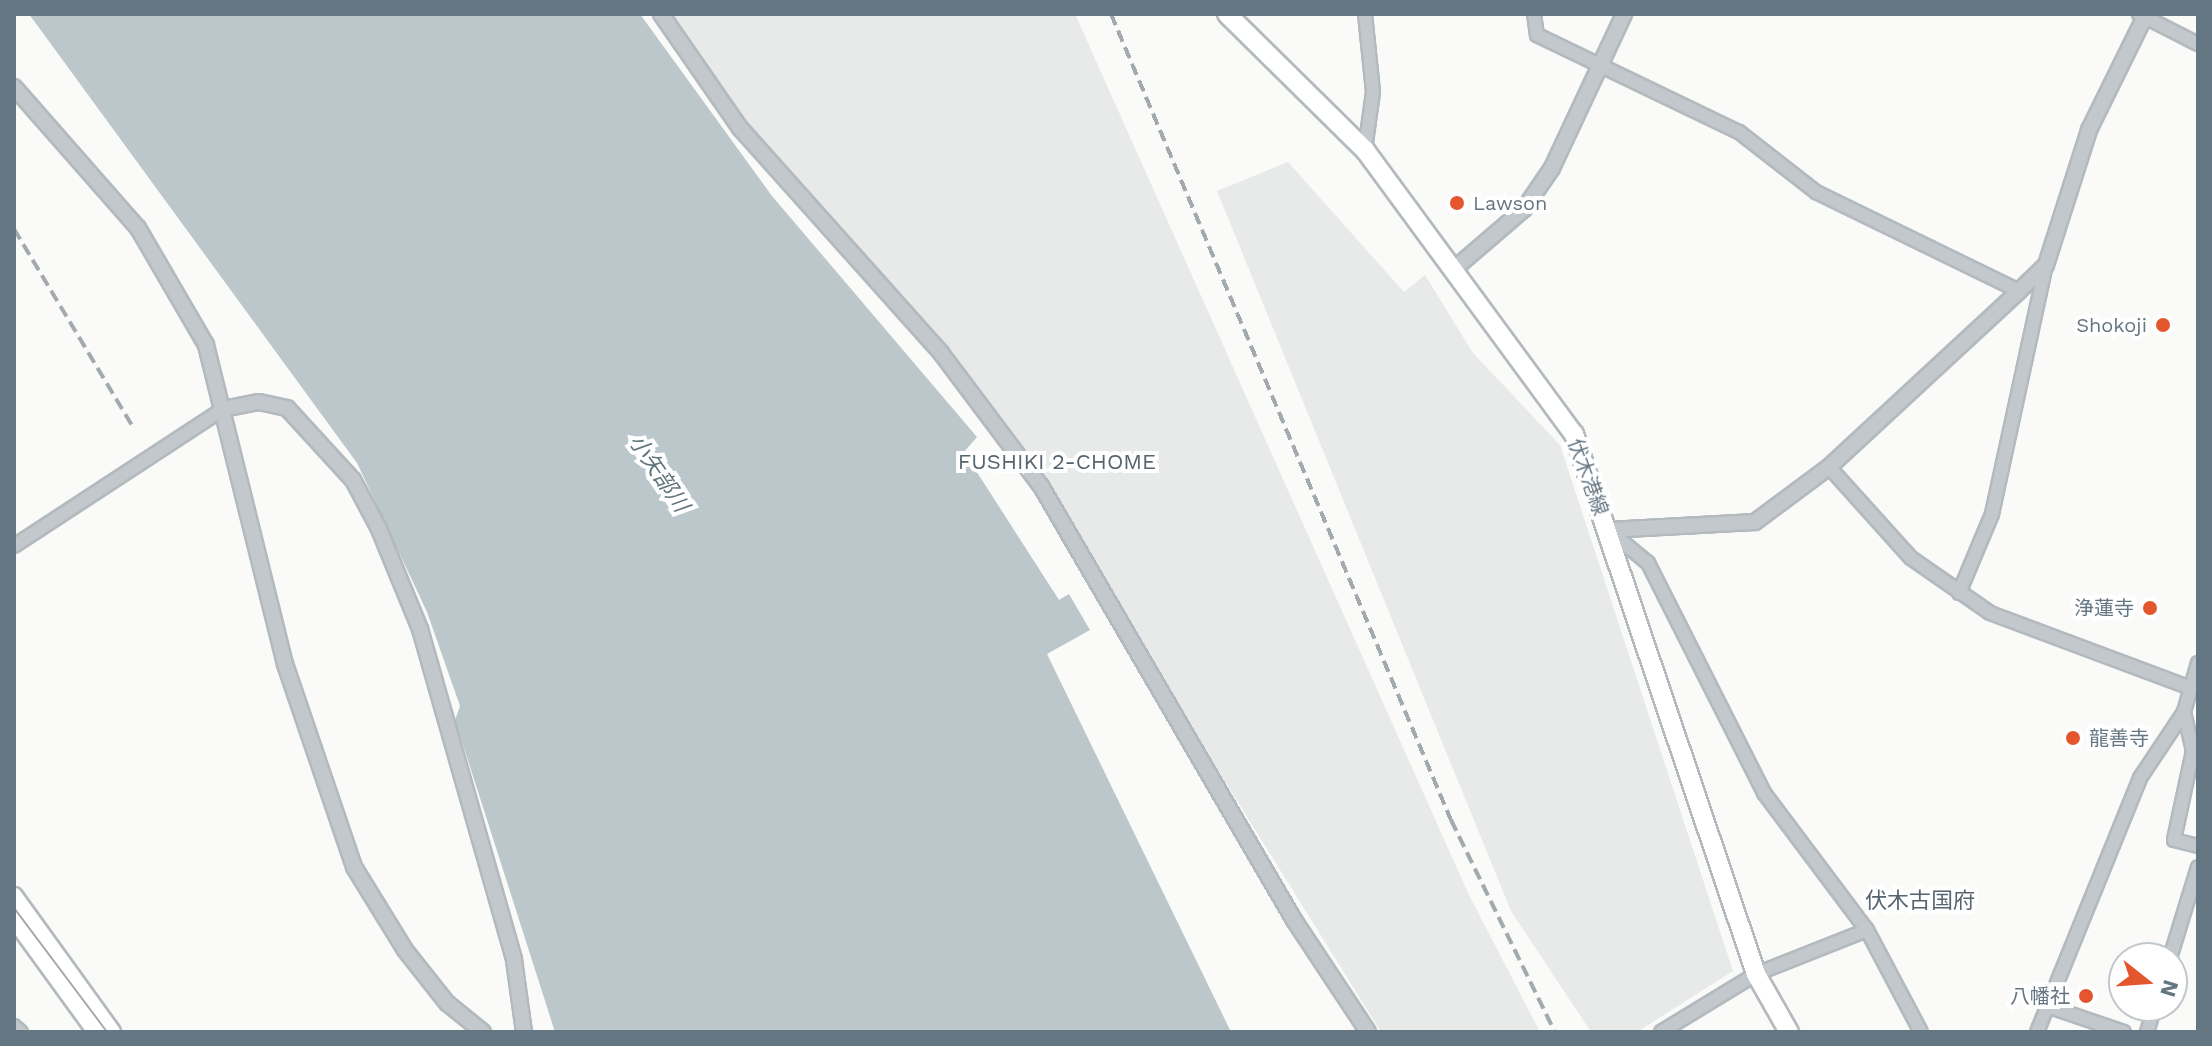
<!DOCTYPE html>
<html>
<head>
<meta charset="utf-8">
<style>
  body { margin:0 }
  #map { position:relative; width:2212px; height:1046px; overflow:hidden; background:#fafaf8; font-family:"Work Sans","Noto Sans JP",sans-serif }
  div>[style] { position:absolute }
  .built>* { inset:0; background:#e8e9e9 }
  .water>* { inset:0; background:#bbc7cb }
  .roads { filter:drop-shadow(2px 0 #b3babf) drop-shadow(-2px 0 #b3babf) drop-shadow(0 2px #b3babf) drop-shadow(0 -2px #b3babf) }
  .minor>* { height:12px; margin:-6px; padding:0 6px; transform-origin:6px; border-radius:6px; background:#c3c8cc }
  .tertiary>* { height:14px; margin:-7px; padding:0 7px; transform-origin:7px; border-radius:7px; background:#c3c8cc }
  .secondary>* { height:16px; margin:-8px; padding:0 8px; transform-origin:8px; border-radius:8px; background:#fff }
  .primary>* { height:18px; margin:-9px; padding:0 9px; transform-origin:9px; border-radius:9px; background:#fff }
  .tram>* { height:2px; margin:-1px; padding:0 1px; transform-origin:1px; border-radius:1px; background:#a2aab0 }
  .rail>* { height:4px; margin-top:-2px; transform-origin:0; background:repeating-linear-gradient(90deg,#a2aab0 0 12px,transparent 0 18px) }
  .dots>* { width:22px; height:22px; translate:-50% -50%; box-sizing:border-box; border:4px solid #fff; border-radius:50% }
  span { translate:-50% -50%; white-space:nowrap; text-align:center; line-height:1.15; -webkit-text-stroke:8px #fff; paint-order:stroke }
  .poi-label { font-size:20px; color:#657683 }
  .left { translate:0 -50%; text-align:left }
  .right { translate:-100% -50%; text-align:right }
  .street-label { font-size:20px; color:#657683 }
  .neighbourhood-label { font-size:22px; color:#57646e }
  .water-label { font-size:22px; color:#60757c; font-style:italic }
  .frame { position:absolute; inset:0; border:16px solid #657683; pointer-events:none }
  .north { position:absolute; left:2108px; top:942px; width:80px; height:80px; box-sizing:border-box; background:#fff; border:2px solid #c1c8cd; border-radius:50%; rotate:107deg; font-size:22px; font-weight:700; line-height:32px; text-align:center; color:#657683 }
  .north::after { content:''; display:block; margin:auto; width:28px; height:36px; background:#e4572e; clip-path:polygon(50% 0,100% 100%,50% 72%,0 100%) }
</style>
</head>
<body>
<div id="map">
  <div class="built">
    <div style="clip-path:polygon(662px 14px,1075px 14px,1469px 895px,1540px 1032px,1381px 1032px,1041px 486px,941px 353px,740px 128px)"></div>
    <div style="clip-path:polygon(1288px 162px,1404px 292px,1425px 275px,1473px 353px,1560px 445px,1733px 971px,1637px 1032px,1591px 1032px,1511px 911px,1217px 191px)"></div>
  </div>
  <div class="water">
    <div style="clip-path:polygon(29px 14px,640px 14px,772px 196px,977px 437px,964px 452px,1059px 600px,1069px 594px,1090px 630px,1047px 654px,1231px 1032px,555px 1032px,455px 720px,460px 706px,427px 612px,357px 463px)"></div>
  </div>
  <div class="roads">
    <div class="minor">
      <div style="left:1365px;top:14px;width:78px;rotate:84.1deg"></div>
      <div style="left:1373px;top:92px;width:59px;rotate:97.9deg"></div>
      <div style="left:1534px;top:14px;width:21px;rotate:82deg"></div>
      <div style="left:1537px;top:35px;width:224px;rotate:25.7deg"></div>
      <div style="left:1739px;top:132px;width:98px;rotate:37.9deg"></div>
      <div style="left:1816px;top:192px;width:226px;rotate:26deg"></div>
      <div style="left:2139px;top:14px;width:66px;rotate:27deg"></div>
      <div style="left:1829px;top:467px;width:122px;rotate:48deg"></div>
      <div style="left:1911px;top:558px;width:96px;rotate:34.8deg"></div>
      <div style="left:1990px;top:613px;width:215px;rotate:20.5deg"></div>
      <div style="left:1608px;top:530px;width:52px;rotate:39.5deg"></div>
      <div style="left:1648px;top:563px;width:258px;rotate:63.2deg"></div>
      <div style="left:1764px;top:793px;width:171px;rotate:53.1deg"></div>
      <div style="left:1867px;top:930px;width:115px;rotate:62.1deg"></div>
      <div style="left:14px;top:546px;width:250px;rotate:-33.2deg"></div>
      <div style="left:1959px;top:593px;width:86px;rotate:-67.3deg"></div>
      <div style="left:1992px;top:514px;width:255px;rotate:-77.8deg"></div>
      <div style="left:2184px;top:712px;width:40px;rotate:77deg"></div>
      <div style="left:2193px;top:751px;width:91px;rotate:102.1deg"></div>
      <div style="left:2174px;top:840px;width:25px;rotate:14deg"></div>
      <div style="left:2170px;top:958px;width:95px;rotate:-72.9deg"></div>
      <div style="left:2047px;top:1006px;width:81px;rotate:18.7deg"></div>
      <div style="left:14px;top:1026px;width:9px;rotate:41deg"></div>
      <div style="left:1661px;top:1032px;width:111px;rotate:-31.4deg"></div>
      <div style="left:1756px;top:974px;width:119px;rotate:-21.6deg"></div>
      <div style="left:2037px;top:1032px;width:274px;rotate:-67.9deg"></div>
      <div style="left:2140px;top:778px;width:79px;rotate:-56.3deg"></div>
      <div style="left:2184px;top:712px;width:51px;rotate:-74.1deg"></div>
      <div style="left:2147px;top:1032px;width:27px;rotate:-73deg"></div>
    </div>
    <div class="tertiary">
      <div style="left:661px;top:14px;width:139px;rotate:55.3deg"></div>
      <div style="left:740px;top:128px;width:302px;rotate:48.2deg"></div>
      <div style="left:941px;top:353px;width:166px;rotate:53.1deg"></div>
      <div style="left:1041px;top:486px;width:502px;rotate:59.76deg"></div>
      <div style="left:1294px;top:920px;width:134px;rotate:56.5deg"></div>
      <div style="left:14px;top:87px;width:188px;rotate:48.7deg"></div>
      <div style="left:138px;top:228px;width:135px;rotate:59.8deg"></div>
      <div style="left:206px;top:345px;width:329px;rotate:76.1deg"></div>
      <div style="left:285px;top:664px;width:214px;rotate:71.2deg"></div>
      <div style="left:354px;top:867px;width:97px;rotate:58.4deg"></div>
      <div style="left:405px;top:950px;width:68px;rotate:51.6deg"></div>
      <div style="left:447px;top:1003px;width:46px;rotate:38.9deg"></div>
      <div style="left:1453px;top:270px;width:94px;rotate:-40.7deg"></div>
      <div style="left:1524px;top:209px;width:50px;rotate:-55.7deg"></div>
      <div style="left:1552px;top:168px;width:170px;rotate:-64.9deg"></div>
      <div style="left:223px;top:409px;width:37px;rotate:-11deg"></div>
      <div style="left:259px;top:402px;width:29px;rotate:12deg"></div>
      <div style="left:287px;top:408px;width:98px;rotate:47.5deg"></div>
      <div style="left:353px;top:480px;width:55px;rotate:62deg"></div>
      <div style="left:379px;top:529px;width:108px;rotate:67.7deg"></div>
      <div style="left:420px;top:629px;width:344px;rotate:74.1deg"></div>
      <div style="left:514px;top:960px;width:73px;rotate:82.1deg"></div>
      <div style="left:1608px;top:530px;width:147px;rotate:-3.1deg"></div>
      <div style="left:1755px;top:522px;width:92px;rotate:-36.6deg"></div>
      <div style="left:1829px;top:467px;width:259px;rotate:-42.8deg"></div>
      <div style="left:2019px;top:291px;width:37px;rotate:-44deg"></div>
      <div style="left:2046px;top:265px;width:142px;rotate:-72.3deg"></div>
      <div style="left:2089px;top:130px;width:129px;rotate:-63.8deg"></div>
    </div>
    <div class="secondary">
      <div style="left:14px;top:896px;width:168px;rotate:54.2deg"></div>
      <div style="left:14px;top:919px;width:140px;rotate:54deg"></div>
    </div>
    <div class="primary">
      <div style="left:1227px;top:14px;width:194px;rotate:44.6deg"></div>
      <div style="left:1365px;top:150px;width:353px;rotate:53.7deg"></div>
      <div style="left:1574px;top:434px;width:570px;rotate:71.37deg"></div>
      <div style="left:1756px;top:974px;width:67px;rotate:60.4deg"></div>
    </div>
  </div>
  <div class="tram">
    <div style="left:14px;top:908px;width:155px;rotate:53.1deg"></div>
  </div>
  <div class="rail">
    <div style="left:1111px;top:14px;width:875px;rotate:67.13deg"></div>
    <div style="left:1451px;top:820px;width:236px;rotate:63.9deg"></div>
    <div style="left:14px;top:229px;width:231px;rotate:59deg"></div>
  </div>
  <div class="dots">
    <div style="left:1457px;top:203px;background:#e4572e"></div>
    <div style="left:2163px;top:325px;background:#e4572e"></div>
    <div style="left:2150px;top:608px;background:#e4572e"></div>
    <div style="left:2073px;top:738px;background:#e4572e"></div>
    <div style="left:2086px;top:996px;background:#e4572e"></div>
  </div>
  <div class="poi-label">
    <span class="left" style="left:1473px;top:203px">Lawson</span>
    <span class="right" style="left:2147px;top:325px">Shokoji</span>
    <span class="right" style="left:2134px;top:608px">浄蓮寺</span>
    <span class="left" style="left:2089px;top:738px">龍善寺</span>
    <span class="right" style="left:2070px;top:996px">八幡社</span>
  </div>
  <div class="street-label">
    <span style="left:1588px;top:477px;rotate:70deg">伏木港線</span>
  </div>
  <div class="neighbourhood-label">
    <span style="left:1057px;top:462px">FUSHIKI 2-CHOME</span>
    <span style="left:1920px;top:901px">伏木古国府</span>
  </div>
  <div class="water-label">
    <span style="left:659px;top:473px;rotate:56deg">小矢部川</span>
  </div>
  <div class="frame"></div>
  <div class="north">N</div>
</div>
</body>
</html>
